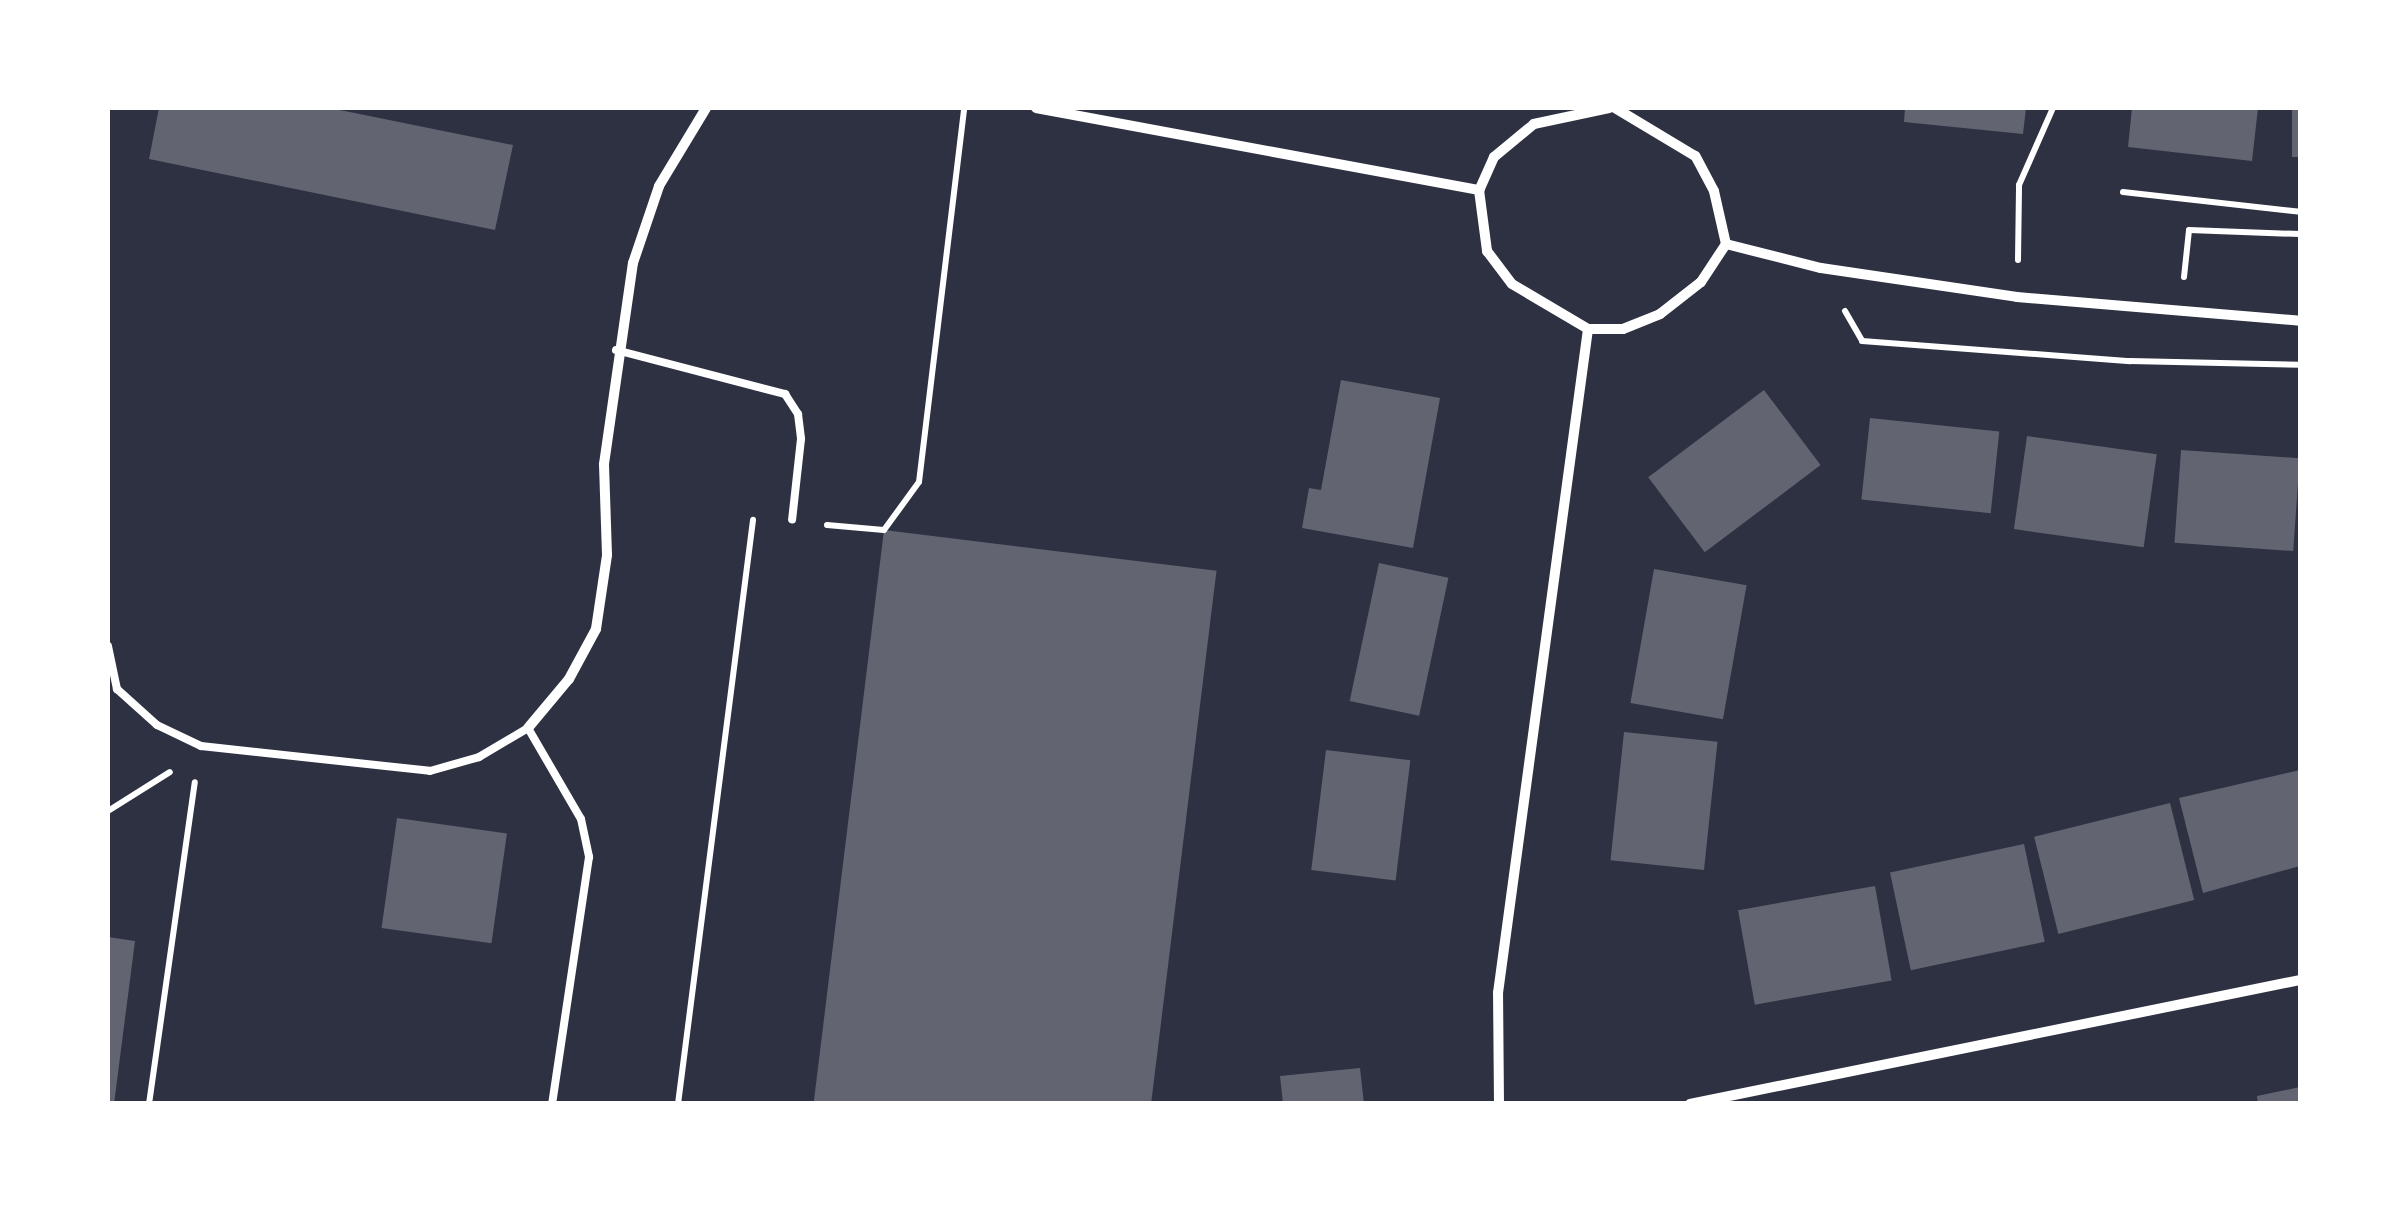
<!DOCTYPE html>
<html>
<head>
<meta charset="utf-8">
<style>
  body { margin:0 }
  #map { position:relative; width:2408px; height:1211px; overflow:hidden; background:#2d3142; font-family:Raleway,sans-serif }
  div>[style] { position:absolute }
  .building>* { inset:0; background:#626471; transform-origin:0 0 }
  .path>* { height:6px; margin:-3px; padding:0 3px; transform-origin:3px; border-radius:3px; background:#fff }
  .service>* { height:8px; margin:-4px; padding:0 4px; transform-origin:4px; border-radius:4px; background:#fff }
  .minor>* { height:10px; margin:-5px; padding:0 5px; transform-origin:5px; border-radius:5px; background:#fff }
  span { translate:-50% -50%; white-space:nowrap; text-align:center; line-height:1.15; -webkit-text-stroke:8px #fff; paint-order:stroke }
  .frame { position:absolute; inset:0; border:110px solid #fff; pointer-events:none }
</style>
</head>
<body>
<div id="map">
  <div class="building">
    <div style="clip-path:polygon(159px 108px,330px 108px,513px 145px,495px 230px,149px 159px)"></div>
    <div style="clip-path:polygon(1905px 108px,2026px 108px,2023px 134px,1904px 122px)"></div>
    <div style="clip-path:polygon(2132px 108px,2258px 108px,2252px 161px,2128px 147px)"></div>
    <div style="left:2292px;top:108px;width:8px;height:49px"></div>
    <div style="clip-path:polygon(1341px 380px,1440px 398px,1413px 548px,1302px 528px,1309px 488px,1321px 490px)"></div>
    <div style="left:1764px;top:390px;width:94px;height:145px;rotate:53deg"></div>
    <div style="left:1870px;top:418px;width:130px;height:82px;rotate:6deg"></div>
    <div style="left:2027px;top:436px;width:131px;height:94px;rotate:8deg"></div>
    <div style="left:2181px;top:450px;width:119px;height:93px;rotate:4deg"></div>
    <div style="left:884px;top:530px;width:335px;height:578px;rotate:7deg"></div>
    <div style="left:1379px;top:563px;width:71px;height:141px;rotate:12deg"></div>
    <div style="left:1654px;top:569px;width:94px;height:136px;rotate:10deg"></div>
    <div style="left:1624px;top:732px;width:94px;height:129px;rotate:6deg"></div>
    <div style="left:1326px;top:750px;width:85px;height:121px;rotate:7deg"></div>
    <div style="clip-path:polygon(2300px 770px,2300px 866px,2203px 893px,2179px 798px)"></div>
    <div style="left:2170px;top:803px;width:100px;height:140px;rotate:76deg"></div>
    <div style="left:397px;top:818px;width:111px;height:111px;rotate:8deg"></div>
    <div style="left:2024px;top:844px;width:100px;height:137px;rotate:78deg"></div>
    <div style="left:1875px;top:886px;width:96px;height:139px;rotate:80deg"></div>
    <div style="clip-path:polygon(108px 937px,135px 941px,114px 1104px,108px 1104px)"></div>
    <div style="clip-path:polygon(1360px 1068px,1364px 1104px,1283px 1104px,1280px 1076px)"></div>
    <div style="clip-path:polygon(2300px 1087px,2300px 1104px,2258px 1104px,2257px 1096px)"></div>
  </div>
  <div class="path">
    <div style="left:2123px;top:192px;width:178px;rotate:6.4deg"></div>
    <div style="left:2018px;top:260px;width:75px;rotate:-89.2deg"></div>
    <div style="left:2019px;top:185px;width:84px;rotate:-66.2deg"></div>
    <div style="left:2184px;top:277px;width:47px;rotate:-83.9deg"></div>
    <div style="left:2189px;top:230px;width:111px;rotate:2.1deg"></div>
    <div style="left:1845px;top:311px;width:34px;rotate:60deg"></div>
    <div style="left:1862px;top:341px;width:269px;rotate:4.3deg"></div>
    <div style="left:2130px;top:361px;width:170px;rotate:1.3deg"></div>
    <div style="left:827px;top:525px;width:57px;rotate:5deg"></div>
    <div style="left:884px;top:530px;width:59px;rotate:-53.9deg"></div>
    <div style="left:919px;top:482px;width:377px;rotate:-83.1deg"></div>
    <div style="left:108px;top:811px;width:73px;rotate:-32.2deg"></div>
    <div style="left:149px;top:1104px;width:325px;rotate:-81.9deg"></div>
    <div style="left:678px;top:1104px;width:589px;rotate:-82.68deg"></div>
  </div>
  <div class="service">
    <div style="left:616px;top:350px;width:175px;rotate:14.6deg"></div>
    <div style="left:785px;top:394px;width:24px;rotate:57deg"></div>
    <div style="left:798px;top:414px;width:25px;rotate:83deg"></div>
    <div style="left:801px;top:439px;width:81px;rotate:96.3deg"></div>
    <div style="left:108px;top:646px;width:44px;rotate:78.2deg"></div>
    <div style="left:117px;top:689px;width:54px;rotate:42deg"></div>
    <div style="left:157px;top:725px;width:49px;rotate:25.5deg"></div>
    <div style="left:201px;top:746px;width:230px;rotate:6.2deg"></div>
    <div style="left:430px;top:771px;width:51px;rotate:-15.9deg"></div>
    <div style="left:479px;top:757px;width:57px;rotate:-30.6deg"></div>
    <div style="left:528px;top:728px;width:105px;rotate:59.8deg"></div>
    <div style="left:581px;top:819px;width:39px;rotate:78deg"></div>
    <div style="left:589px;top:857px;width:250px;rotate:98.5deg"></div>
  </div>
  <div class="minor">
    <div style="left:1036px;top:108px;width:451px;rotate:10.5deg"></div>
    <div style="left:1609px;top:108px;width:77px;rotate:168deg"></div>
    <div style="left:1534px;top:124px;width:52px;rotate:140.5deg"></div>
    <div style="left:1494px;top:157px;width:36px;rotate:114deg"></div>
    <div style="left:1479px;top:190px;width:62px;rotate:82.5deg"></div>
    <div style="left:1487px;top:251px;width:41px;rotate:52.9deg"></div>
    <div style="left:1512px;top:284px;width:88px;rotate:30.6deg"></div>
    <div style="left:1588px;top:329px;width:35px"></div>
    <div style="left:1623px;top:329px;width:40px;rotate:-22deg"></div>
    <div style="left:1660px;top:314px;width:52px;rotate:-38deg"></div>
    <div style="left:1701px;top:282px;width:45px;rotate:-56.7deg"></div>
    <div style="left:1726px;top:244px;width:54px;rotate:-102.8deg"></div>
    <div style="left:1714px;top:191px;width:40px;rotate:-118deg"></div>
    <div style="left:1695px;top:156px;width:93px;rotate:-149deg"></div>
    <div style="left:1726px;top:244px;width:98px;rotate:14.2deg"></div>
    <div style="left:1821px;top:268px;width:198px;rotate:8.4deg"></div>
    <div style="left:2017px;top:297px;width:284px;rotate:4.8deg"></div>
    <div style="left:528px;top:728px;width:64px;rotate:-50.1deg"></div>
    <div style="left:569px;top:679px;width:57px;rotate:-61.6deg"></div>
    <div style="left:596px;top:629px;width:75px;rotate:-81.5deg"></div>
    <div style="left:607px;top:555px;width:91px;rotate:-91.9deg"></div>
    <div style="left:604px;top:464px;width:203px;rotate:-81.8deg"></div>
    <div style="left:633px;top:263px;width:81px;rotate:-71.3deg"></div>
    <div style="left:659px;top:186px;width:91px;rotate:-58.9deg"></div>
    <div style="left:1499px;top:1104px;width:111px;rotate:-90.5deg"></div>
    <div style="left:1498px;top:993px;width:670px;rotate:-82.28deg"></div>
    <div style="left:1690px;top:1104px;width:622px;rotate:-11.49deg"></div>
  </div>
  <div class="frame"></div>
</div>
</body>
</html>
